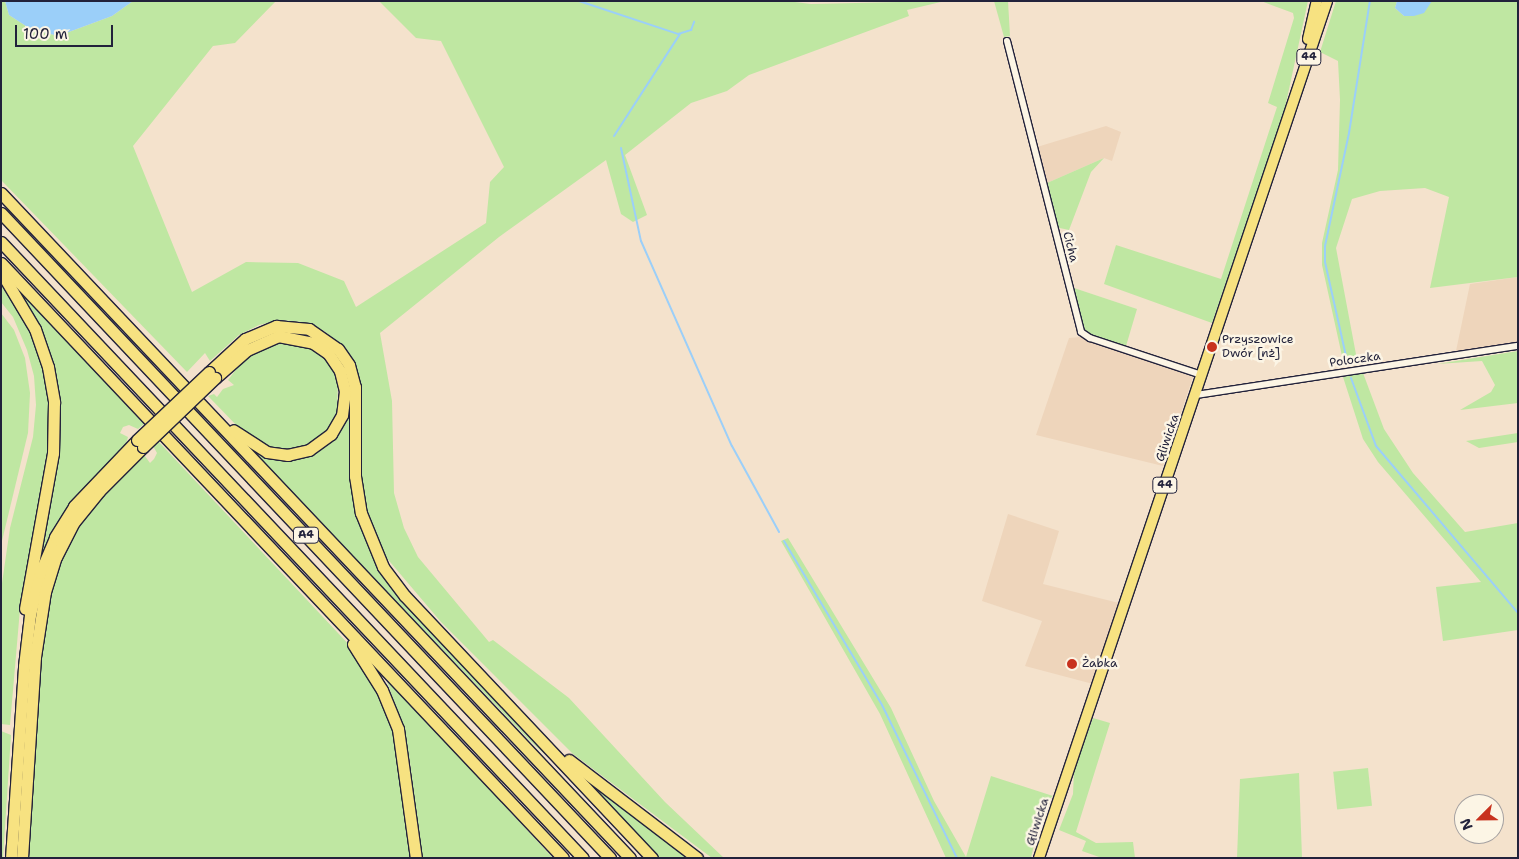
<!DOCTYPE html>
<html>
<head>
<meta charset="utf-8">
<style>
  body { margin:0 }
  #map { position:relative; width:1519px; height:859px; overflow:hidden; background:#f4e2cc; font-family:"Shantell Sans",sans-serif }
  div>[style] { position:absolute }
  .built>* { inset:0; background:#eed5bb }
  .green>* { inset:0; background:#bfe7a2; transform-origin:0 0 }
  .water>* { inset:0; background:#9bcff9 }
  .stream>* { height:2px; margin:-1px; padding:0 1px; transform-origin:1px; border-radius:1px; background:#9bcff9 }
  .roads { filter:drop-shadow(1px 0 #22223b) drop-shadow(-1px 0 #22223b) drop-shadow(0 1px #22223b) drop-shadow(0 -1px #22223b) }
  .street>* { height:6px; margin:-3px; padding:0 3px; transform-origin:3px; border-radius:3px; background:#fcf5e5 }
  .primary>* { height:10px; margin:-5px; padding:0 5px; transform-origin:5px; border-radius:5px; background:#f7e281 }
  .highway>* { height:11px; margin:-5.5px; padding:0 5.5px; transform-origin:5.5px; border-radius:5.5px; background:#f7e281 }
  .bridges { filter:drop-shadow(1px 0 #22223b) drop-shadow(-1px 0 #22223b) drop-shadow(0 1px #22223b) drop-shadow(0 -1px #22223b) }
  .highway-bridge>* { height:11px; margin:-5.5px; padding:0 5.5px; transform-origin:5.5px; border-radius:5.5px; background:#f7e281 }
  .dots>* { width:14px; height:14px; translate:-50% -50%; box-sizing:border-box; border:2px solid #fcf5e5; border-radius:50% }
  span { translate:-50% -50%; white-space:nowrap; text-align:center; line-height:1.15; -webkit-text-stroke:5px #fcf5e5; paint-order:stroke }
  .shield-label span { padding:1px 4px; background:#fcf5e5; border:1px solid; border-radius:4px; -webkit-text-stroke-width:0 }
  .shield-label { font-size:11px; color:#22223b; font-weight:700 }
  .street-label { font-size:12px; color:#22223b }
  .poi-label { font-size:12px; color:#22223b }
  .left { translate:0 -50%; text-align:left }
  .frame { position:absolute; inset:0; border:2px solid #22223b; pointer-events:none }
  .north { position:absolute; left:1454px; top:794px; width:50px; height:50px; box-sizing:border-box; background:#fcf5e5; border:1px solid #a5a1a1; border-radius:50%; rotate:247deg; font-size:14px; font-weight:700; line-height:20px; text-align:center; color:#22223b }
  .north::after { content:''; display:block; margin:auto; width:18px; height:22px; background:#c8321e; clip-path:polygon(50% 0,100% 100%,50% 72%,0 100%) }
  .scale { position:absolute; left:15px; top:25px; width:98px; height:22px; box-sizing:border-box; border:2px solid #22223b; border-top:0; padding-left:6px; font-size:15px; line-height:18px; white-space:nowrap; color:#22223b; -webkit-text-stroke:4px #fcf5e5; paint-order:stroke }
</style>
</head>
<body>
<div id="map">
  <div class="built">
    <div style="clip-path:polygon(1106px 126px,1121px 132px,1112px 161px,1104px 158px,1047px 183px,1037px 147px)"></div>
    <div style="clip-path:polygon(1518px 277px,1518px 342px,1456px 351px,1470px 284px)"></div>
    <div style="clip-path:polygon(1081px 337px,1193px 377px,1163px 466px,1036px 435px,1069px 338px)"></div>
    <div style="clip-path:polygon(1008px 514px,1059px 531px,1043px 584px,1119px 603px,1093px 684px,1025px 666px,1042px 621px,982px 601px)"></div>
  </div>
  <div class="green">
    <div style="clip-path:polygon(1px 1px,5px 1px,9px 15px,29px 28px,58px 36px,112px 16px,133px 1px,276px 1px,235px 43px,213px 46px,133px 146px,192px 292px,246px 262px,298px 263px,344px 281px,356px 307px,486px 223px,490px 182px,504px 167px,441px 41px,416px 38px,379px 1px,787px 1px,811px 4px,945px 1px,907px 10px,909px 16px,749px 75px,727px 91px,691px 103px,625px 155px,647px 215px,633px 222px,621px 214px,606px 160px,499px 237px,380px 333px,392px 401px,394px 493px,404px 528px,418px 557px,489px 642px,493px 640px,569px 698px,665px 802px,724px 858px,712px 858px,573px 754px,441px 622px,385px 556px,371px 529px,361px 493px,360px 448px,340px 344px,324px 331px,301px 322px,281px 320px,259px 325px,239px 335px,210px 361px,205px 353px,187px 372px,1px 180px)"></div>
    <div style="clip-path:polygon(994px 1px,1008px 1px,1010px 36px,1004px 37px)"></div>
    <div style="clip-path:polygon(1261px 1px,1308px 1px,1283px 117px,1212px 323px,1104px 284px,1116px 245px,1221px 279px,1277px 107px,1268px 103px,1294px 18px,1293px 13px)"></div>
    <div style="clip-path:polygon(1336px 1px,1397px 1px,1395px 8px,1404px 16px,1426px 7px,1432px 1px,1518px 1px,1518px 277px,1430px 288px,1449px 197px,1425px 188px,1380px 191px,1352px 199px,1336px 248px,1358px 365px,1344px 365px,1322px 265px,1322px 243px,1338px 170px,1340px 100px,1338px 61px,1320px 52px)"></div>
    <div style="clip-path:polygon(1104px 158px,1091px 172px,1069px 230px,1055px 227px,1047px 183px)"></div>
    <div style="clip-path:polygon(1px 282px,25px 318px,43px 365px,49px 398px,48px 461px,20px 609px,10px 725px,1px 724px,1px 590px,10px 528px,33px 437px,36px 405px,34px 376px,27px 350px,13px 317px,1px 302px)"></div>
    <div style="clip-path:polygon(1071px 287px,1137px 309px,1126px 346px,1086px 334px,1079px 322px)"></div>
    <div style="clip-path:polygon(21px 292px,144px 424px,138px 429px,129px 425px,123px 427px,120px 433px,128px 437px,126px 444px,77px 495px,37px 570px,59px 455px,59px 415px,47px 350px)"></div>
    <div style="clip-path:polygon(1px 313px,14px 330px,25px 358px,30px 393px,28px 433px,1px 545px)"></div>
    <div style="clip-path:polygon(276px 342px,304px 344px,318px 352px,331px 366px,338px 381px,337px 412px,331px 427px,308px 446px,294px 449px,267px 448px,239px 428px,208px 396px,214px 394px,217px 397px,223px 389px,234px 385px,228px 380px,238px 367px,238px 362px,253px 350px)"></div>
    <div style="clip-path:polygon(1518px 351px,1518px 403px,1460px 410px,1491px 392px,1495px 385px,1482px 361px,1437px 364px)"></div>
    <div style="clip-path:polygon(1363px 373px,1384px 429px,1413px 473px,1465px 532px,1518px 523px,1518px 630px,1443px 641px,1436px 587px,1481px 582px,1378px 462px,1363px 439px,1343px 377px)"></div>
    <div style="clip-path:polygon(349px 404px,360px 525px,384px 574px,564px 772px,528px 739px,257px 455px,288px 460px,316px 452px,346px 418px)"></div>
    <div style="clip-path:polygon(1518px 433px,1518px 442px,1479px 448px,1466px 441px)"></div>
    <div style="clip-path:polygon(158px 441px,353px 649px,380px 693px,398px 745px,412px 858px,26px 858px,41px 650px,50px 589px,63px 553px,99px 496px,142px 452px,150px 463px,154px 459px,157px 453px,153px 446px)"></div>
    <div style="clip-path:polygon(788px 538px,891px 708px,934px 801px,966px 857px,991px 776px,1053px 796px,1048px 800px,1040px 819px,1031px 858px,946px 858px,880px 714px,781px 541px)"></div>
    <div style="clip-path:polygon(385px 676px,440px 736px,553px 858px,421px 858px,410px 762px,402px 724px)"></div>
    <div style="clip-path:polygon(1093px 718px,1110px 723px,1076px 832px,1096px 843px,1133px 842px,1135px 858px,1102px 858px,1082px 851px,1086px 841px,1059px 830px,1073px 794px,1074px 770px)"></div>
    <div style="clip-path:polygon(1px 731px,11px 735px,3px 858px,1px 858px)"></div>
    <div style="left:1368px;top:768px;width:38px;height:35px;rotate:84deg"></div>
    <div style="clip-path:polygon(1299px 773px,1302px 858px,1237px 858px,1240px 779px)"></div>
    <div style="clip-path:polygon(580px 774px,691px 858px,657px 858px)"></div>
  </div>
  <div class="water">
    <div style="clip-path:polygon(5px 1px,133px 1px,112px 16px,58px 36px,29px 28px,9px 15px)"></div>
    <div style="clip-path:polygon(1397px 1px,1432px 1px,1424px 13px,1414px 16px,1404px 16px,1395px 8px)"></div>
  </div>
  <div class="stream">
    <div style="left:579px;top:1px;width:104px;rotate:18.4deg"></div>
    <div style="left:678px;top:34px;width:14px;rotate:-17deg"></div>
    <div style="left:691px;top:30px;width:9px;rotate:-69deg"></div>
    <div style="left:614px;top:136px;width:121px;rotate:-57.1deg"></div>
    <div style="left:621px;top:148px;width:95px;rotate:77.9deg"></div>
    <div style="left:641px;top:241px;width:224px;rotate:66.1deg"></div>
    <div style="left:732px;top:446px;width:98px;rotate:61.3deg"></div>
    <div style="left:1348px;top:365px;width:106px;rotate:-102.6deg"></div>
    <div style="left:1325px;top:262px;width:16px;rotate:-90deg"></div>
    <div style="left:1325px;top:246px;width:116px;rotate:-78deg"></div>
    <div style="left:1349px;top:133px;width:134px;rotate:-81deg"></div>
    <div style="left:1351px;top:378px;width:72px;rotate:69.8deg"></div>
    <div style="left:1376px;top:446px;width:219px;rotate:49.6deg"></div>
    <div style="left:784px;top:541px;width:191px;rotate:59.1deg"></div>
    <div style="left:882px;top:705px;width:170px;rotate:63.9deg"></div>
  </div>
  <div class="roads">
    <div class="street">
      <div style="left:1007px;top:41px;width:300px;rotate:75.7deg"></div>
      <div style="left:1081px;top:332px;width:11px;rotate:34deg"></div>
      <div style="left:1090px;top:338px;width:118px;rotate:18.3deg"></div>
      <div style="left:1196px;top:395px;width:326px;rotate:-8.7deg"></div>
    </div>
    <div class="primary">
      <div style="left:1308px;top:39px;width:39px;rotate:-77deg"></div>
      <div style="left:1039px;top:858px;width:904px;rotate:-71.42deg"></div>
    </div>
    <div class="highway">
      <div style="left:1px;top:193px;width:915px;rotate:46.59deg"></div>
      <div style="left:1px;top:213px;width:887px;rotate:46.64deg"></div>
      <div style="left:1px;top:242px;width:847px;rotate:46.63deg"></div>
      <div style="left:1px;top:263px;width:818px;rotate:46.63deg"></div>
      <div style="left:1px;top:272px;width:66px;rotate:59.2deg"></div>
      <div style="left:35px;top:329px;width:40px;rotate:71.1deg"></div>
      <div style="left:48px;top:367px;width:36px;rotate:80deg"></div>
      <div style="left:54px;top:402px;width:51px;rotate:91.1deg"></div>
      <div style="left:53px;top:453px;width:158px;rotate:100.2deg"></div>
      <div style="left:209px;top:372px;width:49px;rotate:-42.5deg"></div>
      <div style="left:245px;top:339px;width:34px;rotate:-23deg"></div>
      <div style="left:276px;top:326px;width:33px;rotate:5deg"></div>
      <div style="left:309px;top:329px;width:35px;rotate:35deg"></div>
      <div style="left:338px;top:349px;width:19px;rotate:55deg"></div>
      <div style="left:349px;top:365px;width:23px;rotate:75deg"></div>
      <div style="left:355px;top:387px;width:89px;rotate:90deg"></div>
      <div style="left:355px;top:476px;width:37px;rotate:81deg"></div>
      <div style="left:361px;top:513px;width:58px;rotate:67.8deg"></div>
      <div style="left:383px;top:567px;width:36px;rotate:53deg"></div>
      <div style="left:405px;top:596px;width:360px;rotate:46.7deg"></div>
      <div style="left:215px;top:378px;width:43px;rotate:-41.2deg"></div>
      <div style="left:247px;top:350px;width:34px;rotate:-24deg"></div>
      <div style="left:278px;top:336px;width:36px;rotate:11deg"></div>
      <div style="left:313px;top:343px;width:18px;rotate:34deg"></div>
      <div style="left:328px;top:353px;width:22px;rotate:56deg"></div>
      <div style="left:340px;top:371px;width:21px;rotate:76deg"></div>
      <div style="left:345px;top:391px;width:24px;rotate:97deg"></div>
      <div style="left:342px;top:415px;width:22px;rotate:120deg"></div>
      <div style="left:331px;top:434px;width:27px;rotate:144deg"></div>
      <div style="left:309px;top:450px;width:22px;rotate:167deg"></div>
      <div style="left:288px;top:455px;width:21px;rotate:-172deg"></div>
      <div style="left:267px;top:452px;width:40px;rotate:-147.1deg"></div>
      <div style="left:353px;top:644px;width:54px;rotate:57.8deg"></div>
      <div style="left:382px;top:690px;width:42px;rotate:67.7deg"></div>
      <div style="left:398px;top:729px;width:130px;rotate:82.1deg"></div>
      <div style="left:569px;top:760px;width:161px;rotate:37.4deg"></div>
      <div style="left:11px;top:858px;width:192px;rotate:-86.1deg"></div>
      <div style="left:24px;top:666px;width:51px;rotate:-83.3deg"></div>
      <div style="left:30px;top:615px;width:43px;rotate:-76.6deg"></div>
      <div style="left:40px;top:573px;width:39px;rotate:-67deg"></div>
      <div style="left:55px;top:537px;width:36px;rotate:-58deg"></div>
      <div style="left:74px;top:506px;width:91px;rotate:-46.3deg"></div>
      <div style="left:22px;top:858px;width:201px;rotate:-86.3deg"></div>
      <div style="left:35px;top:657px;width:66px;rotate:-81.3deg"></div>
      <div style="left:45px;top:592px;width:37px;rotate:-73deg"></div>
      <div style="left:56px;top:557px;width:39px;rotate:-63deg"></div>
      <div style="left:74px;top:522px;width:40px;rotate:-51deg"></div>
      <div style="left:99px;top:491px;width:62px;rotate:-45deg"></div>
    </div>
  </div>
  <div class="bridges">
    <div class="highway-bridge">
      <div style="left:137px;top:440px;width:99px;rotate:-43.4deg"></div>
      <div style="left:143px;top:447px;width:100px;rotate:-43.8deg"></div>
    </div>
  </div>
  <div class="dots">
    <div style="left:1212px;top:347px;background:#c8321e"></div>
    <div style="left:1072px;top:664px;background:#c8321e"></div>
  </div>
  <div class="shield-label">
    <span style="left:1309px;top:57px">44</span>
    <span style="left:1165px;top:485px">44</span>
    <span style="left:306px;top:535px">A4</span>
  </div>
  <div class="street-label">
    <span style="left:1070px;top:247px;rotate:76deg">Cicha</span>
    <span style="left:1355px;top:360px;rotate:-8deg">Poloczka</span>
    <span style="left:1168px;top:438px;rotate:-71deg">Gliwicka</span>
    <span style="left:1038px;top:822px;rotate:-72deg">Gliwicka</span>
  </div>
  <div class="poi-label">
    <span class="left" style="left:1222px;top:347px">Przyszowice<br>Dwór [nż]</span>
    <span class="left" style="left:1082px;top:664px">Żabka</span>
  </div>
  <div class="frame"></div>
  <div class="north">N</div>
  <div class="scale">100 m</div>
</div>
</body>
</html>
